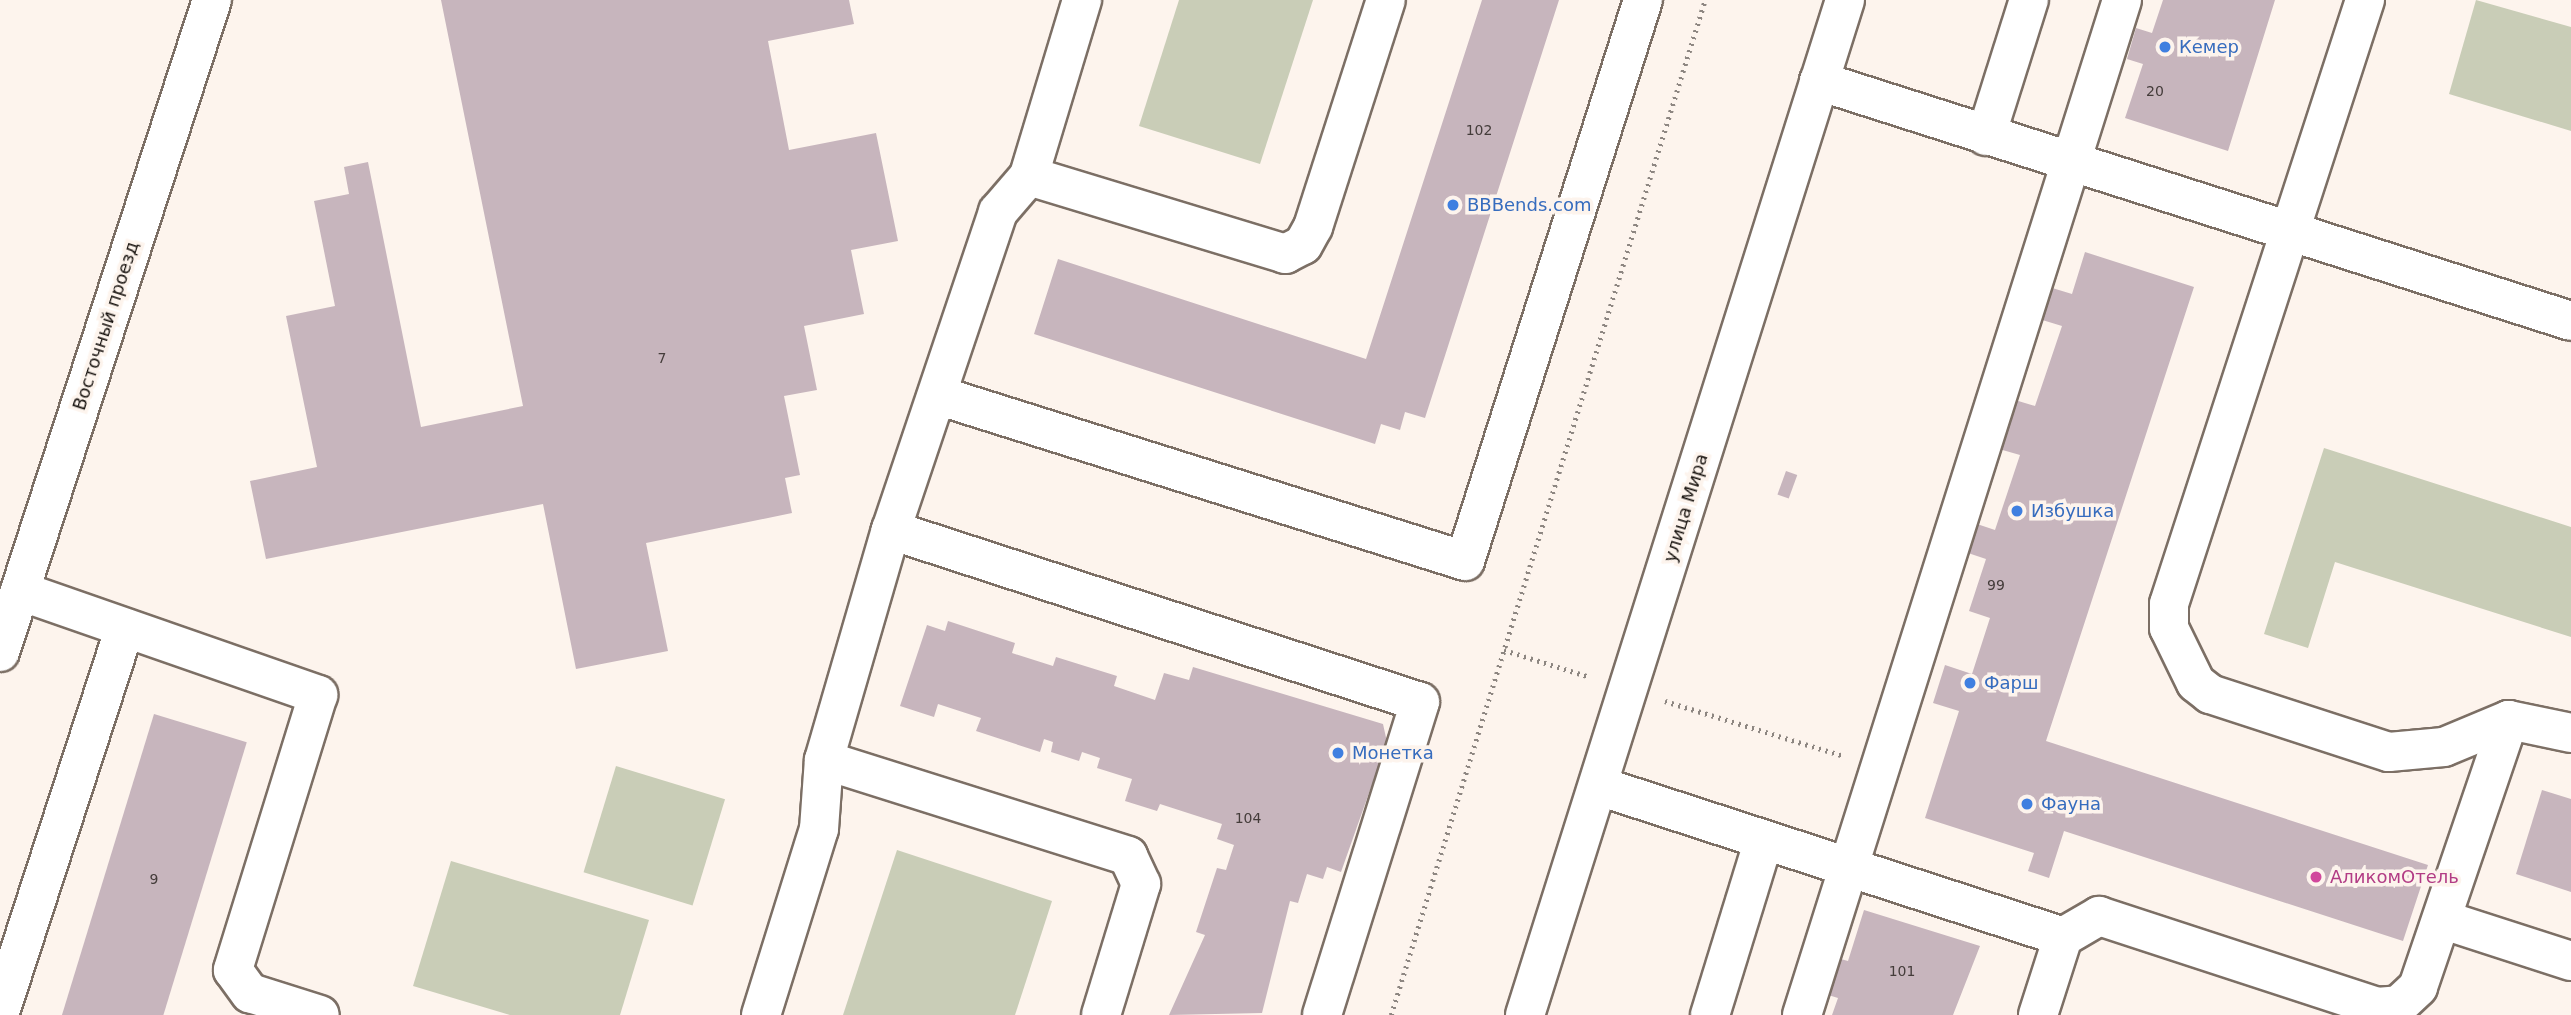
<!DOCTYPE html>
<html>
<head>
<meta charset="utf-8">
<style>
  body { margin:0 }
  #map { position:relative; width:2571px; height:1015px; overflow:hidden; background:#fdf4ed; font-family:"DejaVu Sans",sans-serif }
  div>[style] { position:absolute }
  .green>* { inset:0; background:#c9cdb7; transform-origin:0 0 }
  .building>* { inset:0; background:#c7b5bd; transform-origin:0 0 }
  .path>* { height:4.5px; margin-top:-2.25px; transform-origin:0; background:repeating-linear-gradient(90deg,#8d8681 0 2px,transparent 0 7px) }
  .roads { filter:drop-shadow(2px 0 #7c6f65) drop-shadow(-2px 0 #7c6f65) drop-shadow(0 2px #7c6f65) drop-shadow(0 -2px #7c6f65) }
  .minor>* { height:38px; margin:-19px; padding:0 19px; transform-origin:19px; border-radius:19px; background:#fff }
  .major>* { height:38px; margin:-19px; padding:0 19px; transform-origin:19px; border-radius:19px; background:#fff }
  .dots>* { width:19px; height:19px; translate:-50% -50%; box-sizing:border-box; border:4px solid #fdf4ed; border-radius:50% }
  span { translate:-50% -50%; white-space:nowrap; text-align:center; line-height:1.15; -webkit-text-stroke:7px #fdf4ed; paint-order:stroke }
  .number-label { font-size:14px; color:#443c3a }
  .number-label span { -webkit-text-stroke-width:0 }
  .shop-label { font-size:18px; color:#366cbe }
  .left { translate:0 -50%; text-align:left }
  .street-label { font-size:18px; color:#18130f }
  .hotel-label { font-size:18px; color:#b23c85 }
</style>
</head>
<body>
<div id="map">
  <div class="green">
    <div style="clip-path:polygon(1179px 0,1313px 0,1260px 164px,1139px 126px)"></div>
    <div style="clip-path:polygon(2476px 0,2571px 27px,2571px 131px,2449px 94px)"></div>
    <div style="clip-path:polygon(2324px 448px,2571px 527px,2571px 637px,2335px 562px,2308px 648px,2264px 634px)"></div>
    <div style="left:616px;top:766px;width:114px;height:111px;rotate:17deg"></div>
    <div style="clip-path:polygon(897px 850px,1052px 901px,1015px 1015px,843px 1015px)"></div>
    <div style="clip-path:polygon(451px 861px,649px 920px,620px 1015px,510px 1015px,413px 986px)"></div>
  </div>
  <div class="building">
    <div style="clip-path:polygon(441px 0,849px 0,854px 24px,768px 41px,789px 150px,876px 133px,898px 241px,851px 250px,864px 314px,804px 326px,817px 390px,784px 396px,800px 475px,785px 478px,792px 513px,646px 543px,668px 651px,576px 669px,543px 504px,266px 559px,250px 481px,317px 467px,286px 316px,335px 306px,314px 201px,349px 194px,344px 167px,368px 162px,421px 427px,523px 406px)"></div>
    <div style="clip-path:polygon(1482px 0,1559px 0,1425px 418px,1405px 412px,1400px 430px,1381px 424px,1375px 444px,1034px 334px,1058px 259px,1366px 359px)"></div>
    <div style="clip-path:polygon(2163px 0,2275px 0,2228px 151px,2125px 118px,2143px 64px,2127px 59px,2136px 28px,2152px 33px)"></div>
    <div style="clip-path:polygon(2085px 252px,2194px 287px,2046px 741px,2428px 865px,2403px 941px,2064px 831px,2049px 878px,2028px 871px,2034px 853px,1925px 818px,1959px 711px,1933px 703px,1945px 665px,1972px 674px,1990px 618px,1969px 611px,1986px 559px,1965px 552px,1974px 523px,1995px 530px,2020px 455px,1999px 449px,2015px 400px,2035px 406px,2062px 326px,2039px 319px,2049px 287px,2072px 294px)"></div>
    <div style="left:1786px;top:471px;width:12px;height:25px;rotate:20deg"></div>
    <div style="clip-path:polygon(948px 621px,1015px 643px,1012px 653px,1053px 666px,1056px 657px,1117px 676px,1114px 686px,1155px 700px,1164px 673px,1189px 680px,1193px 667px,1383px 724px,1387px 742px,1341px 872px,1327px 867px,1323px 879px,1307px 874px,1298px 903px,1290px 901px,1262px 1013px,1169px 1015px,1205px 935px,1196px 932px,1217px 868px,1226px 870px,1234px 845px,1217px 839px,1222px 824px,1160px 804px,1157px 811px,1125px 801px,1132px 779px,1097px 768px,1100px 758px,1082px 752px,1079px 761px,1051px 752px,1053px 742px,1044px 739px,1040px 752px,976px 731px,981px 718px,938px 704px,934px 717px,900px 706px,927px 625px,945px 631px)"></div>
    <div style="left:154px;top:714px;width:97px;height:315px;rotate:17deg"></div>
    <div style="clip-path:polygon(2542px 790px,2571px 799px,2571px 892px,2516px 874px)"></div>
    <div style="clip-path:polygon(1864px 910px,1980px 946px,1953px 1015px,1832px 1015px,1838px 998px,1825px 994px,1837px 958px,1848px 961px)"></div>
  </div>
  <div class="path">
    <div style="left:1504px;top:650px;width:90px;rotate:17.4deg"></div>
    <div style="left:1665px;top:701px;width:187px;rotate:17.1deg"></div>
    <div style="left:1391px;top:1015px;width:1062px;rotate:-72.81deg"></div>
  </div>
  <div class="roads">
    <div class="minor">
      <div style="left:1082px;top:0;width:184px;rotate:106.8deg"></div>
      <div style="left:1029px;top:176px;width:268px;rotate:16.9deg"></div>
      <div style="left:1285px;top:254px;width:20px;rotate:-27deg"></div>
      <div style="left:1303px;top:245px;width:21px;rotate:-61deg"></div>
      <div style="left:1313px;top:227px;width:238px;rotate:-72.2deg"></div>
      <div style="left:2365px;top:0;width:635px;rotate:107.98deg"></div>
      <div style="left:2169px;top:604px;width:24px;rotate:90deg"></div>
      <div style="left:2169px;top:628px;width:61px;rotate:63.9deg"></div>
      <div style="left:2196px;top:683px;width:18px;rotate:38deg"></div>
      <div style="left:2210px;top:694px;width:188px;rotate:18deg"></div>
      <div style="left:2389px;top:752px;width:55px;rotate:-5.2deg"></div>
      <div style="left:2444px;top:747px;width:70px;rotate:-22.6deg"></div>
      <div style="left:2509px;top:720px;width:63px;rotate:11.8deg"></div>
      <div style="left:1819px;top:81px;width:789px;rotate:17.7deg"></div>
      <div style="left:1986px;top:136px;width:143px;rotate:-72.5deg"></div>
      <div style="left:937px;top:395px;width:553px;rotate:17.45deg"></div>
      <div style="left:1465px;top:561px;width:589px;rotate:-72.4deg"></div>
      <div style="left:891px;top:530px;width:556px;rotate:18.01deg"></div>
      <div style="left:1420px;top:702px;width:328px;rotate:107.4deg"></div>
      <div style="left:20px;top:591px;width:316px;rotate:19.2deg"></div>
      <div style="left:318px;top:695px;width:288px;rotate:107.2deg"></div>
      <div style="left:233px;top:970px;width:29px;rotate:54deg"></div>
      <div style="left:250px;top:993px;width:73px;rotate:17.4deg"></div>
      <div style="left:0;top:652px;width:686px;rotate:-71.99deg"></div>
      <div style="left:824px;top:760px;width:319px;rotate:17.5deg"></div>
      <div style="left:1128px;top:856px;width:31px;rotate:65deg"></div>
      <div style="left:1141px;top:884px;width:137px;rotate:107deg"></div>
      <div style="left:1599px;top:786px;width:488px;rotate:18deg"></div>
      <div style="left:2063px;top:937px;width:82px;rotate:107.8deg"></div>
      <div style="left:2444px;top:920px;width:133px;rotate:17.9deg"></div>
      <div style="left:2063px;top:937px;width:42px;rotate:-30.3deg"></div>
      <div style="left:2099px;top:916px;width:293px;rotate:18.1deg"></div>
      <div style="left:2377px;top:1007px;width:22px;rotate:-5deg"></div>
      <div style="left:2399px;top:1005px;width:26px;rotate:-43deg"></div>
      <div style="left:2418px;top:987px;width:282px;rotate:-71.2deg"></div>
      <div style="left:0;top:1012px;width:404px;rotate:-72deg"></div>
      <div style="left:761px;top:1015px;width:195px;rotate:-72.7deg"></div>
      <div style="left:819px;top:829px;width:69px;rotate:-85.9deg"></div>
      <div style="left:824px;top:760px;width:240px;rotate:-73.8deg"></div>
      <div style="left:891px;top:530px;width:336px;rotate:-71.4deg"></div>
      <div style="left:998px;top:212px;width:48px;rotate:-49.3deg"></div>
      <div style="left:1710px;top:1015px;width:183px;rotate:-72.9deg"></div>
      <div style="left:1802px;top:1015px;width:1064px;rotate:-72.5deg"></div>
    </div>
    <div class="major">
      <div style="left:1525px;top:1015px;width:1064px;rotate:-72.5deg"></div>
    </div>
  </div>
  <div class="dots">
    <div style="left:2165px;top:47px;background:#3f7fe0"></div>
    <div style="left:1453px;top:205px;background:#3f7fe0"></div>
    <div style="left:2017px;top:511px;background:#3f7fe0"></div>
    <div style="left:1970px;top:683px;background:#3f7fe0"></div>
    <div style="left:1338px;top:753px;background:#3f7fe0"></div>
    <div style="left:2027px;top:804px;background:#3f7fe0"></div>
    <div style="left:2316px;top:877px;background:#d1479c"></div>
  </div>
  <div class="number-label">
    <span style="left:2155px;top:91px">20</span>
    <span style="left:1479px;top:130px">102</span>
    <span style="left:662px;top:358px">7</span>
    <span style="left:1996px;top:585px">99</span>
    <span style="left:1248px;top:818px">104</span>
    <span style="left:154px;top:879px">9</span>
    <span style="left:1902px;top:971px">101</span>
  </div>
  <div class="shop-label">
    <span class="left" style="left:2179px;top:47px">Кемер</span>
    <span class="left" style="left:1467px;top:205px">BBBends.com</span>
    <span class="left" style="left:2031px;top:511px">Избушка</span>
    <span class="left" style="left:1984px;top:683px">Фарш</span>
    <span class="left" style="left:1352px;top:753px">Монетка</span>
    <span class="left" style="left:2041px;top:804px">Фауна</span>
  </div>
  <div class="street-label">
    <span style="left:106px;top:326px;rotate:-72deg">Восточный проезд</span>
    <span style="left:1686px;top:508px;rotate:-73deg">улица Мира</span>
  </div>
  <div class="hotel-label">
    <span class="left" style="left:2330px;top:877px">АликомОтель</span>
  </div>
</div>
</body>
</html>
